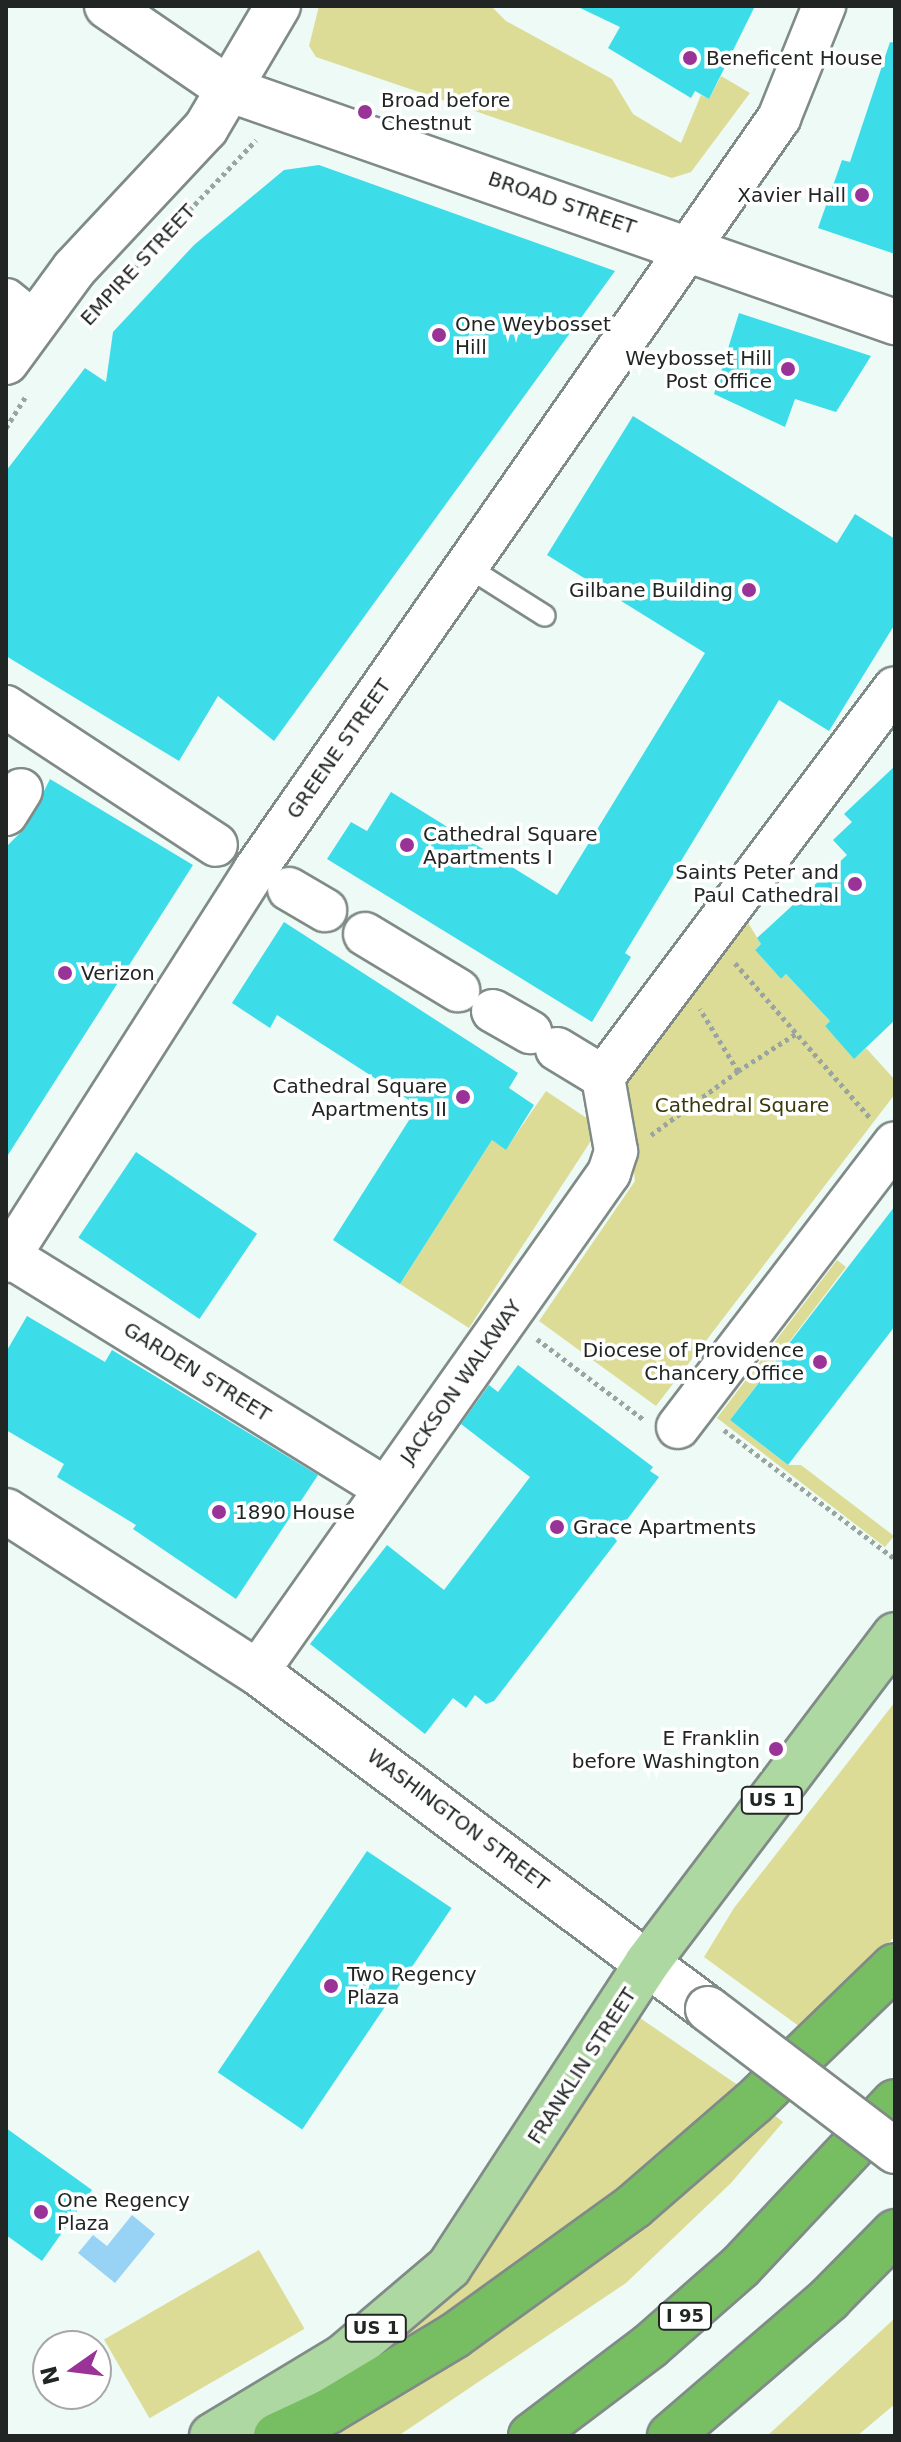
<!DOCTYPE html>
<html>
<head>
<meta charset="utf-8">
<style>
  body { margin:0 }
  #map { position:relative; width:901px; height:2442px; overflow:hidden; background:#edfaf5; font-family:"DejaVu Sans",sans-serif }
  div>[style] { position:absolute }
  .green>* { inset:0; background:#dddc97; transform-origin:0 0 }
  .water>* { inset:0; background:#98d3f5 }
  .building>* { inset:0; background:#3cdde9; transform-origin:0 0 }
  .path>* { height:5px; margin-top:-2.5px; transform-origin:0; background:repeating-linear-gradient(90deg,#9aa4a0 0 4px,transparent 0 8px) }
  .roads { filter:drop-shadow(2px 0 #808b87) drop-shadow(-2px 0 #808b87) drop-shadow(0 2px #808b87) drop-shadow(0 -2px #808b87) }
  .lane>* { height:20px; margin:-10px; padding:0 10px; transform-origin:10px; border-radius:10px; background:#fff }
  .street>* { height:42px; margin:-21px; padding:0 21px; transform-origin:21px; border-radius:21px; background:#fff }
  .secondary>* { height:44px; margin:-22px; padding:0 22px; transform-origin:22px; border-radius:22px; background:#fff }
  .primary>* { height:44px; margin:-22px; padding:0 22px; transform-origin:22px; border-radius:22px; background:#add8a1 }
  .highway>* { height:44px; margin:-22px; padding:0 22px; transform-origin:22px; border-radius:22px; background:#77be62 }
  .bridges { filter:drop-shadow(2px 0 #808b87) drop-shadow(-2px 0 #808b87) drop-shadow(0 2px #808b87) drop-shadow(0 -2px #808b87) }
  .secondary-bridge>* { height:44px; margin:-22px; padding:0 22px; transform-origin:22px; border-radius:22px; background:#fff }
  .dots>* { width:22px; height:22px; translate:-50% -50%; box-sizing:border-box; border:4px solid #fff; border-radius:50% }
  span { translate:-50% -50%; white-space:nowrap; text-align:center; line-height:1.15; -webkit-text-stroke:7px #fff; paint-order:stroke }
  .shield-label span { padding:2px 6px; background:#fff; border:2px solid; border-radius:6px; -webkit-text-stroke-width:0 }
  .shield-label { font-size:18px; color:#212624; font-weight:700 }
  .poi-label { font-size:20px; color:#212624 }
  .left { translate:0 -50%; text-align:left }
  .right { translate:-100% -50%; text-align:right }
  .street-label { font-size:20px; color:#212624 }
  .park-label { font-size:20px; color:#3a380a }
  .frame { position:absolute; inset:0; border:8px solid #212624; pointer-events:none }
  .north { position:absolute; left:32px; top:2330px; width:80px; height:80px; box-sizing:border-box; background:#fff; border:2px solid #a6a8a7; border-radius:50%; rotate:256deg; font-size:22px; font-weight:700; line-height:32px; text-align:center; color:#212624 }
  .north::after { content:''; display:block; margin:auto; width:28px; height:36px; background:#9a3397; clip-path:polygon(50% 0,100% 100%,50% 72%,0 100%) }
</style>
</head>
<body>
<div id="map">
  <div class="green">
    <div style="clip-path:polygon(319px 6px,491px 6px,506px 21px,612px 79px,633px 114px,681px 143px,701px 95px,709px 99px,721px 76px,750px 93px,691px 172px,672px 178px,316px 57px,309px 46px)"></div>
    <div style="clip-path:polygon(744px 916px,761px 944px,755px 950px,781px 979px,786px 974px,830px 1021px,825px 1026px,854px 1058px,866px 1048px,895px 1080px,895px 1094px,656px 1406px,539px 1321px,635px 1181px,623px 1072px)"></div>
    <div style="clip-path:polygon(546px 1091px,600px 1127px,469px 1328px,400px 1284px,492px 1140px,506px 1149px)"></div>
    <div style="clip-path:polygon(837px 1260px,846px 1267px,730px 1420px,788px 1465px,801px 1465px,894px 1536px,885px 1547px,717px 1418px)"></div>
    <div style="clip-path:polygon(895px 1702px,895px 1936px,807px 2032px,704px 1957px,734px 1908px)"></div>
    <div style="clip-path:polygon(640px 2018px,745px 2090px,567px 2237px,335px 2390px,501px 2212px)"></div>
    <div style="clip-path:polygon(763px 2106px,783px 2122px,731px 2183px,626px 2283px,398px 2436px,322px 2436px)"></div>
    <div style="left:259px;top:2250px;width:91px;height:179px;rotate:60deg"></div>
    <div style="clip-path:polygon(895px 2318px,895px 2404px,857px 2436px,767px 2436px)"></div>
  </div>
  <div class="water">
    <div style="clip-path:polygon(132px 2215px,155px 2234px,115px 2283px,78px 2253px,93px 2235px,107px 2246px)"></div>
  </div>
  <div class="building">
    <div style="clip-path:polygon(576px 6px,755px 6px,709px 99px,695px 91px,691px 98px,608px 48px,620px 27px)"></div>
    <div style="clip-path:polygon(890px 42px,895px 43px,895px 254px,818px 228px,842px 160px,850px 162px)"></div>
    <div style="clip-path:polygon(319px 165px,615px 271px,274px 741px,218px 696px,179px 761px,6px 656px,6px 471px,85px 368px,106px 382px,113px 332px,194px 245px,284px 170px)"></div>
    <div style="clip-path:polygon(739px 313px,871px 356px,836px 412px,795px 399px,785px 427px,714px 394px)"></div>
    <div style="clip-path:polygon(633px 416px,837px 543px,855px 514px,895px 539px,895px 624px,829px 731px,779px 700px,625px 953px,631px 957px,592px 1022px,327px 859px,351px 822px,367px 831px,391px 792px,557px 895px,705px 653px,547px 555px)"></div>
    <div style="clip-path:polygon(895px 766px,895px 1020px,854px 1059px,825px 1026px,830px 1021px,786px 974px,781px 979px,755px 950px,761px 944px,757px 938px,847px 855px,833px 840px,852px 822px,844px 814px)"></div>
    <div style="clip-path:polygon(50px 779px,193px 865px,6px 1158px,6px 847px,26px 827px)"></div>
    <div style="clip-path:polygon(284px 922px,518px 1073px,509px 1088px,534px 1105px,506px 1150px,492px 1140px,400px 1284px,333px 1240px,418px 1106px,277px 1015px,270px 1028px,232px 1003px)"></div>
    <div style="left:136px;top:1152px;width:146px;height:103px;rotate:34deg"></div>
    <div style="clip-path:polygon(895px 1206px,895px 1326px,788px 1465px,730px 1420px)"></div>
    <div style="clip-path:polygon(27px 1316px,105px 1362px,112px 1350px,318px 1475px,236px 1599px,133px 1529px,136px 1525px,57px 1477px,64px 1464px,6px 1430px,6px 1352px)"></div>
    <div style="clip-path:polygon(518px 1365px,653px 1467px,650px 1471px,659px 1477px,614px 1537px,617px 1541px,494px 1701px,486px 1704px,475px 1695px,466px 1708px,453px 1698px,425px 1734px,310px 1644px,387px 1545px,444px 1590px,530px 1477px,461px 1424px,489px 1385px,498px 1392px)"></div>
    <div style="left:367px;top:1851px;width:102px;height:267px;rotate:34deg"></div>
    <div style="clip-path:polygon(6px 2128px,92px 2190px,42px 2261px,6px 2235px)"></div>
  </div>
  <div class="path">
    <div style="left:101px;top:303px;width:225px;rotate:-46.4deg"></div>
    <div style="left:6px;top:428px;width:39px;rotate:-58deg"></div>
    <div style="left:735px;top:963px;width:206px;rotate:48.9deg"></div>
    <div style="left:738px;top:1071px;width:70px;rotate:-32.8deg"></div>
    <div style="left:651px;top:1135px;width:108px;rotate:-36.3deg"></div>
    <div style="left:738px;top:1071px;width:73px;rotate:-121.5deg"></div>
    <div style="left:537px;top:1339px;width:134px;rotate:37.1deg"></div>
    <div style="left:724px;top:1430px;width:214px;rotate:37deg"></div>
  </div>
  <div class="roads">
    <div class="lane">
      <div style="left:466px;top:566px;width:93px;rotate:32.3deg"></div>
    </div>
    <div class="street">
      <div style="left:6px;top:300px;width:36px;rotate:39deg"></div>
      <div style="left:6px;top:707px;width:251px;rotate:33.3deg"></div>
      <div style="left:6px;top:814px;width:28px;rotate:-58deg"></div>
      <div style="left:289px;top:889px;width:42px;rotate:30.3deg"></div>
      <div style="left:365px;top:934px;width:109px;rotate:31.1deg"></div>
      <div style="left:493px;top:1011px;width:43px;rotate:29.6deg"></div>
      <div style="left:557px;top:1049px;width:54px;rotate:31.3deg"></div>
      <div style="left:603px;top:1077px;width:486px;rotate:-53.1deg"></div>
      <div style="left:9px;top:1256px;width:443px;rotate:31.7deg"></div>
      <div style="left:6px;top:1261px;width:464px;rotate:-57.5deg"></div>
      <div style="left:255px;top:870px;width:917px;rotate:-55.13deg"></div>
      <div style="left:779px;top:118px;width:121px;rotate:-68.1deg"></div>
      <div style="left:678px;top:1427px;width:357px;rotate:-52.6deg"></div>
      <div style="left:257px;top:1672px;width:611px;rotate:-54.8deg"></div>
      <div style="left:609px;top:1173px;width:23px;rotate:-72deg"></div>
      <div style="left:616px;top:1151px;width:75px;rotate:-100deg"></div>
    </div>
    <div class="secondary">
      <div style="left:107px;top:6px;width:147px;rotate:34.4deg"></div>
      <div style="left:228px;top:89px;width:707px;rotate:19.26deg"></div>
      <div style="left:6px;top:362px;width:115px;rotate:-53.8deg"></div>
      <div style="left:74px;top:269px;width:193px;rotate:-46.9deg"></div>
      <div style="left:206px;top:128px;width:142px;rotate:-59.5deg"></div>
      <div style="left:6px;top:1511px;width:298px;rotate:32.7deg"></div>
      <div style="left:257px;top:1672px;width:563px;rotate:36.77deg"></div>
    </div>
    <div class="primary">
      <div style="left:212px;top:2436px;width:153px;rotate:-31.1deg"></div>
      <div style="left:343px;top:2357px;width:139px;rotate:-40.3deg"></div>
      <div style="left:449px;top:2267px;width:363px;rotate:-56.9deg"></div>
      <div style="left:647px;top:1963px;width:411px;rotate:-52.9deg"></div>
    </div>
    <div class="highway">
      <div style="left:276px;top:2436px;width:59px;rotate:-25.3deg"></div>
      <div style="left:329px;top:2411px;width:146px;rotate:-31deg"></div>
      <div style="left:454px;top:2336px;width:222px;rotate:-35.8deg"></div>
      <div style="left:634px;top:2206px;width:157px;rotate:-40.9deg"></div>
      <div style="left:753px;top:2103px;width:197px;rotate:-44deg"></div>
      <div style="left:531px;top:2436px;width:149px;rotate:-37.1deg"></div>
      <div style="left:650px;top:2346px;width:120px;rotate:-41.3deg"></div>
      <div style="left:740px;top:2267px;width:226px;rotate:-46.8deg"></div>
      <div style="left:670px;top:2436px;width:210px;rotate:-40.7deg"></div>
      <div style="left:829px;top:2299px;width:94px;rotate:-45.4deg"></div>
    </div>
  </div>
  <div class="bridges">
    <div class="secondary-bridge">
      <div style="left:708px;top:2009px;width:235px;rotate:37.2deg"></div>
    </div>
  </div>
  <div class="dots">
    <div style="left:690px;top:58px;background:#9a3397"></div>
    <div style="left:365px;top:112px;background:#9a3397"></div>
    <div style="left:862px;top:195px;background:#9a3397"></div>
    <div style="left:439px;top:335px;background:#9a3397"></div>
    <div style="left:788px;top:369px;background:#9a3397"></div>
    <div style="left:749px;top:590px;background:#9a3397"></div>
    <div style="left:407px;top:845px;background:#9a3397"></div>
    <div style="left:855px;top:884px;background:#9a3397"></div>
    <div style="left:65px;top:973px;background:#9a3397"></div>
    <div style="left:463px;top:1097px;background:#9a3397"></div>
    <div style="left:820px;top:1362px;background:#9a3397"></div>
    <div style="left:219px;top:1512px;background:#9a3397"></div>
    <div style="left:557px;top:1527px;background:#9a3397"></div>
    <div style="left:776px;top:1749px;background:#9a3397"></div>
    <div style="left:331px;top:1986px;background:#9a3397"></div>
    <div style="left:41px;top:2212px;background:#9a3397"></div>
  </div>
  <div class="shield-label">
    <span style="left:772px;top:1800px">US 1</span>
    <span style="left:685px;top:2316px">I 95</span>
    <span style="left:376px;top:2328px">US 1</span>
  </div>
  <div class="poi-label">
    <span class="left" style="left:706px;top:58px">Beneficent House</span>
    <span class="left" style="left:381px;top:112px">Broad before<br>Chestnut</span>
    <span class="right" style="left:846px;top:195px">Xavier Hall</span>
    <span class="left" style="left:455px;top:336px">One Weybosset<br>Hill</span>
    <span class="right" style="left:772px;top:370px">Weybosset Hill<br>Post Office</span>
    <span class="right" style="left:733px;top:590px">Gilbane Building</span>
    <span class="left" style="left:423px;top:846px">Cathedral Square<br>Apartments I</span>
    <span class="right" style="left:839px;top:884px">Saints Peter and<br>Paul Cathedral</span>
    <span class="left" style="left:81px;top:973px">Verizon</span>
    <span class="right" style="left:447px;top:1098px">Cathedral Square<br>Apartments II</span>
    <span class="right" style="left:804px;top:1362px">Diocese of Providence<br>Chancery Office</span>
    <span class="left" style="left:235px;top:1512px">1890 House</span>
    <span class="left" style="left:573px;top:1527px">Grace Apartments</span>
    <span class="right" style="left:760px;top:1750px">E Franklin<br>before Washington</span>
    <span class="left" style="left:347px;top:1986px">Two Regency<br>Plaza</span>
    <span class="left" style="left:57px;top:2212px">One Regency<br>Plaza</span>
  </div>
  <div class="street-label">
    <span style="left:562px;top:203px;rotate:19deg">BROAD STREET</span>
    <span style="left:138px;top:265px;rotate:-47deg">EMPIRE STREET</span>
    <span style="left:339px;top:749px;rotate:-55deg">GREENE STREET</span>
    <span style="left:197px;top:1372px;rotate:32deg">GARDEN STREET</span>
    <span style="left:461px;top:1382px;rotate:-55deg">JACKSON WALKWAY</span>
    <span style="left:458px;top:1820px;rotate:37deg">WASHINGTON STREET</span>
    <span style="left:582px;top:2066px;rotate:-57deg">FRANKLIN STREET</span>
  </div>
  <div class="park-label">
    <span style="left:742px;top:1105px">Cathedral Square</span>
  </div>
  <div class="frame"></div>
  <div class="north">N</div>
</div>
</body>
</html>
